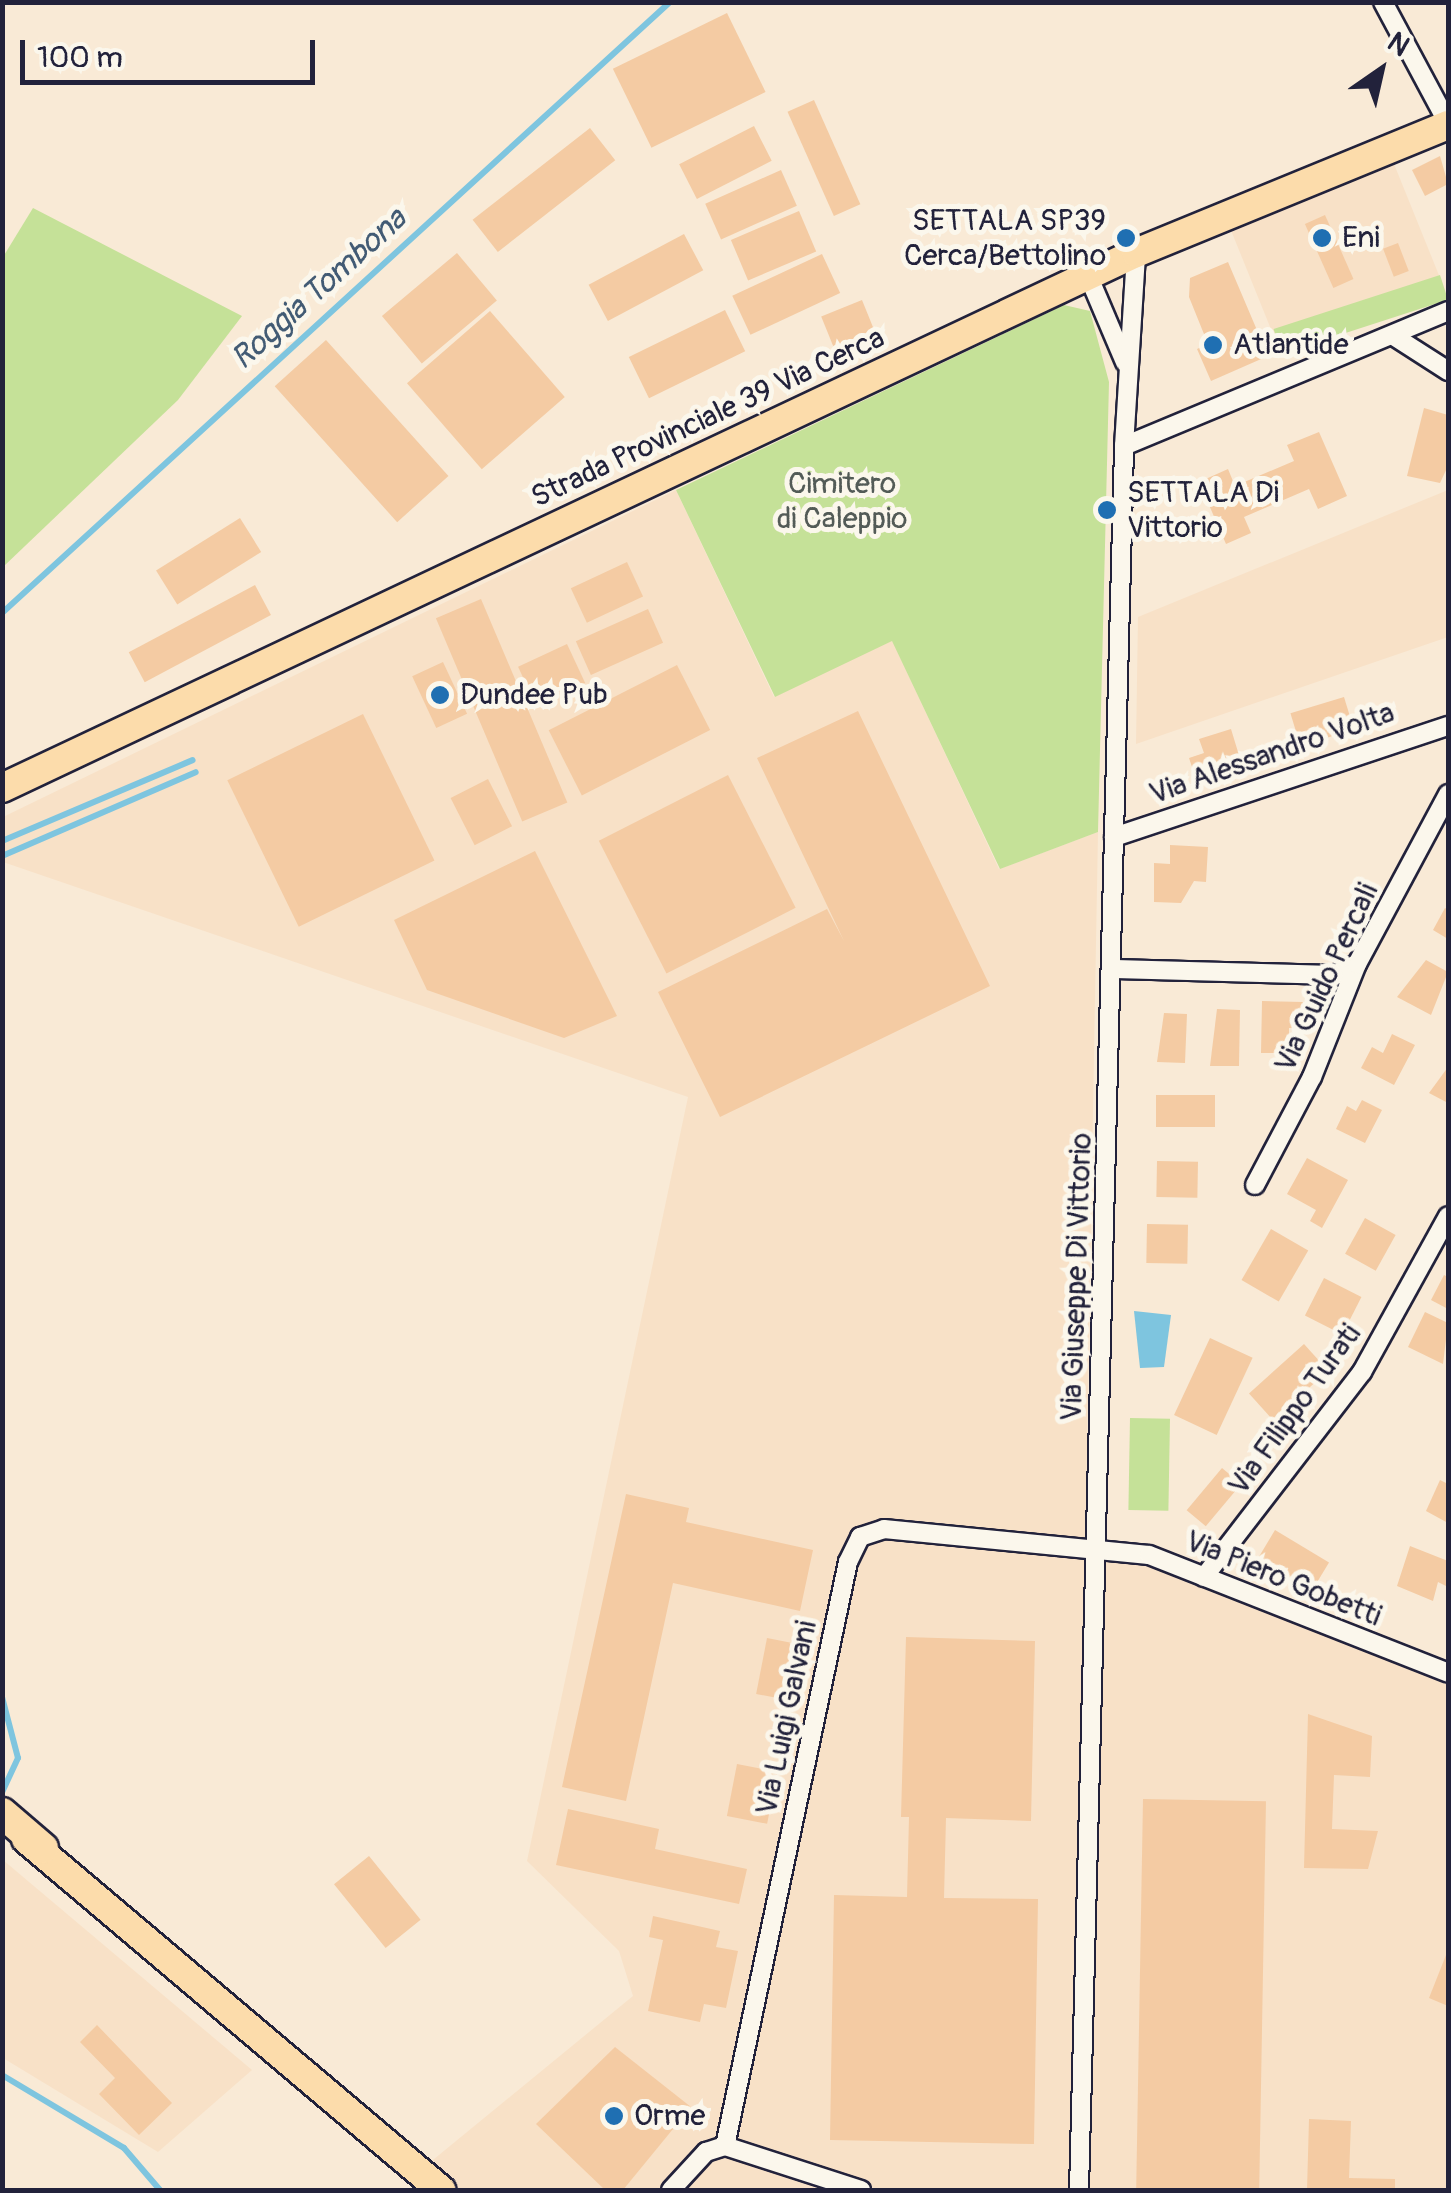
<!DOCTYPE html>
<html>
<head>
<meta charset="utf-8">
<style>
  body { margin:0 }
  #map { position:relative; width:1451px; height:2193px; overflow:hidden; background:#f9ead6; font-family:Pangolin,sans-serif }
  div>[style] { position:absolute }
  .built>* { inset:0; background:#f8e1c7; transform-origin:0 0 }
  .green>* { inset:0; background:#c5e198; transform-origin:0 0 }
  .water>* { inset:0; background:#7ec5df }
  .stream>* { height:6px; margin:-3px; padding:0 3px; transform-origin:3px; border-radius:3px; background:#7ec5df }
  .building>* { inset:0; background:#f4cba3; transform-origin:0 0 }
  .roads { filter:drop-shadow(2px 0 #22223b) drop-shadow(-2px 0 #22223b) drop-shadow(0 2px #22223b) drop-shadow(0 -2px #22223b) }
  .minor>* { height:18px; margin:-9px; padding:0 9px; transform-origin:9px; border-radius:9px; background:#fbf7ec }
  .primary>* { height:28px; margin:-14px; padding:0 14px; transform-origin:14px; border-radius:14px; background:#fcdcab }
  .trunk>* { height:30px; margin:-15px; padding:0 15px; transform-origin:15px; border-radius:15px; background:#fcdcab }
  .dots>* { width:28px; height:28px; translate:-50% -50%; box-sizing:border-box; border:5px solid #fbf7ec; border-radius:50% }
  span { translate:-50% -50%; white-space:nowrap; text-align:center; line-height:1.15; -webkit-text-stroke:10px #fbf7ec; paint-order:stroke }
  .poi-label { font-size:30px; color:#22223b }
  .right { translate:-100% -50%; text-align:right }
  .left { translate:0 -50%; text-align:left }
  .street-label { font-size:30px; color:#22223b }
  .park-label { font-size:30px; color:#535b57 }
  .water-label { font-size:32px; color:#425b74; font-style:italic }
  .frame { position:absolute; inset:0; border:5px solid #22223b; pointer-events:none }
  .north { position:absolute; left:1331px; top:20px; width:100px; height:100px; -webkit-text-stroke:8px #fbf7ec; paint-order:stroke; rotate:34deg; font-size:28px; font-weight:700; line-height:40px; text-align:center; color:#22223b }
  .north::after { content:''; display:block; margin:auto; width:35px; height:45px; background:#22223b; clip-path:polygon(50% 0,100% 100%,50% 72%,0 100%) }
  .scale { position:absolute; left:20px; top:40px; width:295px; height:45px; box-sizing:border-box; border:5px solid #22223b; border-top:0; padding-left:12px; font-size:30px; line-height:35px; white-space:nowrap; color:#22223b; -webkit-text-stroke:8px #fbf7ec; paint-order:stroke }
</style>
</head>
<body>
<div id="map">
  <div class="built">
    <div style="left:1390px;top:154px;width:131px;height:176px;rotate:68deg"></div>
    <div style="clip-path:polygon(676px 490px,774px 697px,892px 640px,999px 869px,1098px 832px,1085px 1556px,1145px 1563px,1448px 1685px,1448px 2190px,458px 2190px,428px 2164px,633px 1996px,619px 1951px,527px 1861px,688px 1097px,3px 862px,3px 817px)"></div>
    <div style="clip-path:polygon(1448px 490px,1448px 637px,1136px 744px,1138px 617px)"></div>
    <div style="clip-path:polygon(3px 1860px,252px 2070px,158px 2152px,3px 2058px)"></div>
  </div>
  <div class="green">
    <div style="clip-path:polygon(33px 208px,242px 316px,178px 400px,3px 567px,3px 257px)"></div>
    <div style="left:1440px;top:275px;width:26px;height:175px;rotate:72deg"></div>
    <div style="clip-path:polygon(1064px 305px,1090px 311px,1109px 382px,1098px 832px,1000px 869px,892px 641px,775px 697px,676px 490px)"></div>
    <div style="left:1130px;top:1418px;width:40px;height:92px;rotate:1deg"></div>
  </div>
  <div class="water">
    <div style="clip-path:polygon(1134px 1311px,1171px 1315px,1164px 1367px,1140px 1368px)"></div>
  </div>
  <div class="stream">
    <div style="left:2px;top:613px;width:905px;rotate:-42.45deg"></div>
    <div style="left:2px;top:841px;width:207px;rotate:-23deg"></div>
    <div style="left:2px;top:856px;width:211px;rotate:-23.4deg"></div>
    <div style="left:2px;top:1697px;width:63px;rotate:75.3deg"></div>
    <div style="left:18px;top:1758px;width:38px;rotate:115deg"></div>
    <div style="left:2px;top:2075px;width:142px;rotate:30.9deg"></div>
    <div style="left:124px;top:2148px;width:55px;rotate:49.4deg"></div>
  </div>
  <div class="building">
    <div style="left:727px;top:13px;width:88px;height:127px;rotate:64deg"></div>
    <div style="left:814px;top:100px;width:114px;height:29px;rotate:66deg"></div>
    <div style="left:754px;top:126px;width:39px;height:84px;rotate:63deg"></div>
    <div style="left:590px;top:128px;width:41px;height:149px;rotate:52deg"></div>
    <div style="clip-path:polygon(1440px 156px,1448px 184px,1425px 196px,1412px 170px)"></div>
    <div style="left:781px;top:170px;width:39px;height:83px;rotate:66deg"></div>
    <div style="left:799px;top:211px;width:44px;height:74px;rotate:67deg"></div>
    <div style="left:1325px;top:215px;width:70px;height:22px;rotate:66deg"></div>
    <div style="left:684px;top:234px;width:41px;height:108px;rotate:62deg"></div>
    <div style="left:1398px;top:243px;width:30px;height:16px;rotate:69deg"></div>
    <div style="left:457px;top:253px;width:62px;height:98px;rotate:50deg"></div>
    <div style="left:822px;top:254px;width:43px;height:99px;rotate:65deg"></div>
    <div style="clip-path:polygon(1228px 262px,1268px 356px,1211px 381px,1197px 349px,1208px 344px,1189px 297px,1190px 278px)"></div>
    <div style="left:862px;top:300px;width:50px;height:44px;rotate:68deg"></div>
    <div style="left:725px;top:310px;width:46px;height:107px;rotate:64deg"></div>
    <div style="left:490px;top:311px;width:114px;height:110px;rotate:49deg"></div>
    <div style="left:326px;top:340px;width:183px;height:69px;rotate:48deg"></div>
    <div style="clip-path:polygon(1424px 408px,1448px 415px,1448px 466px,1440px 483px,1407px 476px)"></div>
    <div style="clip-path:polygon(1319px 432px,1347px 496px,1318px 509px,1309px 489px,1244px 517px,1251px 533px,1226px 544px,1199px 482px,1228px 469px,1235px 486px,1294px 461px,1287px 445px)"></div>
    <div style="left:240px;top:518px;width:40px;height:99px;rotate:58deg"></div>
    <div style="left:627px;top:562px;width:38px;height:62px;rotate:65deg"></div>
    <div style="left:255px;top:585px;width:34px;height:143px;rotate:62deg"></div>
    <div style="left:481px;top:599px;width:221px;height:49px;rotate:67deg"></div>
    <div style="left:648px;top:609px;width:37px;height:79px;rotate:66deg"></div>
    <div style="left:567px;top:644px;width:43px;height:54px;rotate:65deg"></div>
    <div style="left:443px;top:662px;width:57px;height:34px;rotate:65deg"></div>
    <div style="left:677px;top:665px;width:73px;height:144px;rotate:63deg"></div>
    <div style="left:1344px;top:697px;width:34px;height:56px;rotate:73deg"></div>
    <div style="clip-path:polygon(858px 711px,990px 986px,720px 1117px,658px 992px,827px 909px,844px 941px,757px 758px)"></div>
    <div style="left:363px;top:714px;width:163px;height:151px;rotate:64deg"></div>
    <div style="clip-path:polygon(1231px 729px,1242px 765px,1196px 779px,1189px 758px,1204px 753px,1199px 739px)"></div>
    <div style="left:728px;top:775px;width:149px;height:145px;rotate:63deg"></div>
    <div style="left:488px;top:779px;width:53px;height:42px;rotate:63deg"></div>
    <div style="clip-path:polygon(1170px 845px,1208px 847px,1206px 882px,1194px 881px,1181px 903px,1154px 902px,1154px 863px,1170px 864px)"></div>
    <div style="clip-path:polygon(535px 851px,617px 1016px,564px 1038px,427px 990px,394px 920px)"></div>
    <div style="clip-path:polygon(1445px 908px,1448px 910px,1448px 939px,1433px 930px)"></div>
    <div style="clip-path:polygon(1426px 960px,1448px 972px,1431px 1015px,1397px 997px)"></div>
    <div style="clip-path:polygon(1262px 1001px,1303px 1002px,1302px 1028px,1289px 1028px,1289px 1053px,1261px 1053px)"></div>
    <div style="clip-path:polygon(1217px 1009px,1240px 1010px,1239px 1066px,1210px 1066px)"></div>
    <div style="clip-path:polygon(1164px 1013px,1187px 1014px,1185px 1063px,1157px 1062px)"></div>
    <div style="clip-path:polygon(1392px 1034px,1415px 1045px,1394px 1085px,1361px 1068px,1372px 1047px,1383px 1053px)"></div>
    <div style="clip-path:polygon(1448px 1067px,1448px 1103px,1429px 1093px)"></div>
    <div style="left:1156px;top:1095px;width:59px;height:32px"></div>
    <div style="clip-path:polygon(1362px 1100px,1382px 1110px,1365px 1143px,1336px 1129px,1347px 1106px,1356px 1111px)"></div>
    <div style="clip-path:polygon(1307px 1158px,1348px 1180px,1322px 1228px,1310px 1221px,1316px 1210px,1287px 1194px)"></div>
    <div style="left:1157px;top:1161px;width:41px;height:36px;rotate:1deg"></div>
    <div style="left:1365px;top:1218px;width:35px;height:41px;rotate:29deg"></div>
    <div style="left:1147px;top:1224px;width:41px;height:39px;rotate:1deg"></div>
    <div style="left:1271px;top:1229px;width:43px;height:59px;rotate:30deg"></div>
    <div style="clip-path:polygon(1444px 1275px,1448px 1277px,1448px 1309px,1431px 1300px)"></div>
    <div style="left:1324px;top:1278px;width:42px;height:42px;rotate:27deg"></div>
    <div style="clip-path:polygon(1425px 1312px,1448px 1323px,1443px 1364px,1408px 1347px)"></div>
    <div style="left:1210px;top:1338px;width:47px;height:85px;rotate:25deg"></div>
    <div style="left:1304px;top:1344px;width:36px;height:74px;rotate:48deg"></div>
    <div style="left:1222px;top:1468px;width:25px;height:55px;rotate:40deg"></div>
    <div style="clip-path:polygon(1440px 1480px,1448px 1484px,1448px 1523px,1426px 1511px)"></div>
    <div style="clip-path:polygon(626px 1494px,689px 1508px,686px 1522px,813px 1550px,800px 1611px,673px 1583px,626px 1801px,562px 1787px)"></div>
    <div style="left:1275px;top:1530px;width:63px;height:34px;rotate:31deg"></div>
    <div style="clip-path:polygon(1410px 1546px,1448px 1561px,1448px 1587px,1438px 1582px,1433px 1601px,1397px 1586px)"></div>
    <div style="clip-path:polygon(906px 1637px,1035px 1641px,1031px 1821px,946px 1818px,944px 1898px,1038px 1899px,1034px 2144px,830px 2140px,834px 1895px,907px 1897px,909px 1817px,901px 1817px)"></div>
    <div style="left:767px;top:1638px;width:31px;height:57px;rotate:11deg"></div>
    <div style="clip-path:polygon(1308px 1714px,1372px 1736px,1370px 1777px,1334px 1775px,1332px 1829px,1378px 1831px,1368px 1869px,1304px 1868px)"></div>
    <div style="left:737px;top:1764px;width:41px;height:53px;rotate:11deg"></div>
    <div style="left:1143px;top:1799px;width:123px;height:391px;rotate:1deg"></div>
    <div style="clip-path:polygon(568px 1809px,659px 1829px,655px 1849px,747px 1869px,739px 1904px,556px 1865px)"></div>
    <div style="left:369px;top:1856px;width:82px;height:45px;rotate:51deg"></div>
    <div style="clip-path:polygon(653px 1916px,720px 1931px,716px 1947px,738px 1951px,726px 2008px,704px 2004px,700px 2022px,648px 2011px,663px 1940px,649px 1937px)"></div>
    <div style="clip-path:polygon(1448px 1950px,1448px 2006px,1429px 1998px)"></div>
    <div style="clip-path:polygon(97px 2025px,172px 2103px,139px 2135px,99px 2094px,115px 2078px,80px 2042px)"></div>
    <div style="clip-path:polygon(615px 2047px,691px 2107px,623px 2190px,605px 2190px,536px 2124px)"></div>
    <div style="clip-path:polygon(1309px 2119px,1351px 2121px,1349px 2178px,1395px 2179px,1395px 2190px,1307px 2190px)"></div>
  </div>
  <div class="roads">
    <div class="minor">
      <div style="left:1383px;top:2px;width:137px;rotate:61.8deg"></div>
      <div style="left:1088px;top:275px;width:95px;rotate:67deg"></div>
      <div style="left:1392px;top:335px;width:67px;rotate:32.7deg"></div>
      <div style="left:1124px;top:446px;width:351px;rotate:-22.6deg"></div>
      <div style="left:1114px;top:837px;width:352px;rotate:-18.4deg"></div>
      <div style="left:1115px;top:969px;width:219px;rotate:1.6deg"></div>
      <div style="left:1334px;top:975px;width:25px;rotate:-26deg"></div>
      <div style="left:1255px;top:1185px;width:122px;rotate:-62.2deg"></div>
      <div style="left:1312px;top:1077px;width:122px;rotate:-68.3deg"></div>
      <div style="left:1357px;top:964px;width:193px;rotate:-61.8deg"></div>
      <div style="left:1204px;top:1577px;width:259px;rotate:-52.4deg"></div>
      <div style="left:1362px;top:1372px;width:178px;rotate:-61.1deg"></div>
      <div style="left:725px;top:2146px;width:597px;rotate:-78.11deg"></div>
      <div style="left:848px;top:1562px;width:28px;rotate:-64deg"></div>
      <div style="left:860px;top:1537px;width:25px;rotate:-18deg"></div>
      <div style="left:884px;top:1529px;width:266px;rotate:5.6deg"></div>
      <div style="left:1149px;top:1555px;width:321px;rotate:21.5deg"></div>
      <div style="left:671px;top:2190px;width:52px;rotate:-47.4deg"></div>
      <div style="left:706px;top:2152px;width:20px;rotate:-18deg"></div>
      <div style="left:725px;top:2146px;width:143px;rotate:17.9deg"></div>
      <div style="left:1079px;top:2190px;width:1745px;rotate:-88.52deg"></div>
      <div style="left:1124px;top:446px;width:193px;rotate:-86.4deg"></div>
    </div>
    <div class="primary">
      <div style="left:2px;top:788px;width:1254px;rotate:-25.26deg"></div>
      <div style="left:1136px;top:253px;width:337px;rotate:-22.3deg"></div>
      <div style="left:26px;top:1839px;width:544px;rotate:40.22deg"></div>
    </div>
    <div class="trunk">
      <div style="left:2px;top:1813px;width:54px;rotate:40.5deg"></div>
    </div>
  </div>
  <div class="dots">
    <div style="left:1126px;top:238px;background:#1f6fb2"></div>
    <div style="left:1322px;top:238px;background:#1f6fb2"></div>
    <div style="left:1213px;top:345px;background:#1f6fb2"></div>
    <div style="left:1107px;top:510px;background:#1f6fb2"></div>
    <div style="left:440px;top:695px;background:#1f6fb2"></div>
    <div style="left:614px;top:2116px;background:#1f6fb2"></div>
  </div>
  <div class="poi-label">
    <span class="right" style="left:1106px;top:238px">SETTALA SP39<br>Cerca/Bettolino</span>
    <span class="left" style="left:1342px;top:238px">Eni</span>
    <span class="left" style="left:1233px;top:345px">Atlantide</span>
    <span class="left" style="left:1127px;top:510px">SETTALA Di<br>Vittorio</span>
    <span class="left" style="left:460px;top:695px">Dundee Pub</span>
    <span class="left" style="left:634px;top:2116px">Orme</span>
  </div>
  <div class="street-label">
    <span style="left:708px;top:418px;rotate:-25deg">Strada Provinciale 39 Via Cerca</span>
    <span style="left:1272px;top:754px;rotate:-19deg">Via Alessandro Volta</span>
    <span style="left:1327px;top:978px;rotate:-65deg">Via Guido Percali</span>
    <span style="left:1077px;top:1277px;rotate:-88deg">Via Giuseppe Di Vittorio</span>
    <span style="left:1295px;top:1410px;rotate:-54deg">Via Filippo Turati</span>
    <span style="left:1283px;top:1579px;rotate:22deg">Via Piero Gobetti</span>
    <span style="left:787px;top:1718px;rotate:-78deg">Via Luigi Galvani</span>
  </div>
  <div class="park-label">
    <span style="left:842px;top:501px">Cimitero<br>di Caleppio</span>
  </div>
  <div class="water-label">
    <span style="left:319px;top:289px;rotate:-42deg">Roggia Tombona</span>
  </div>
  <div class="frame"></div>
  <div class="north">N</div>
  <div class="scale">100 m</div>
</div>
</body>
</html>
